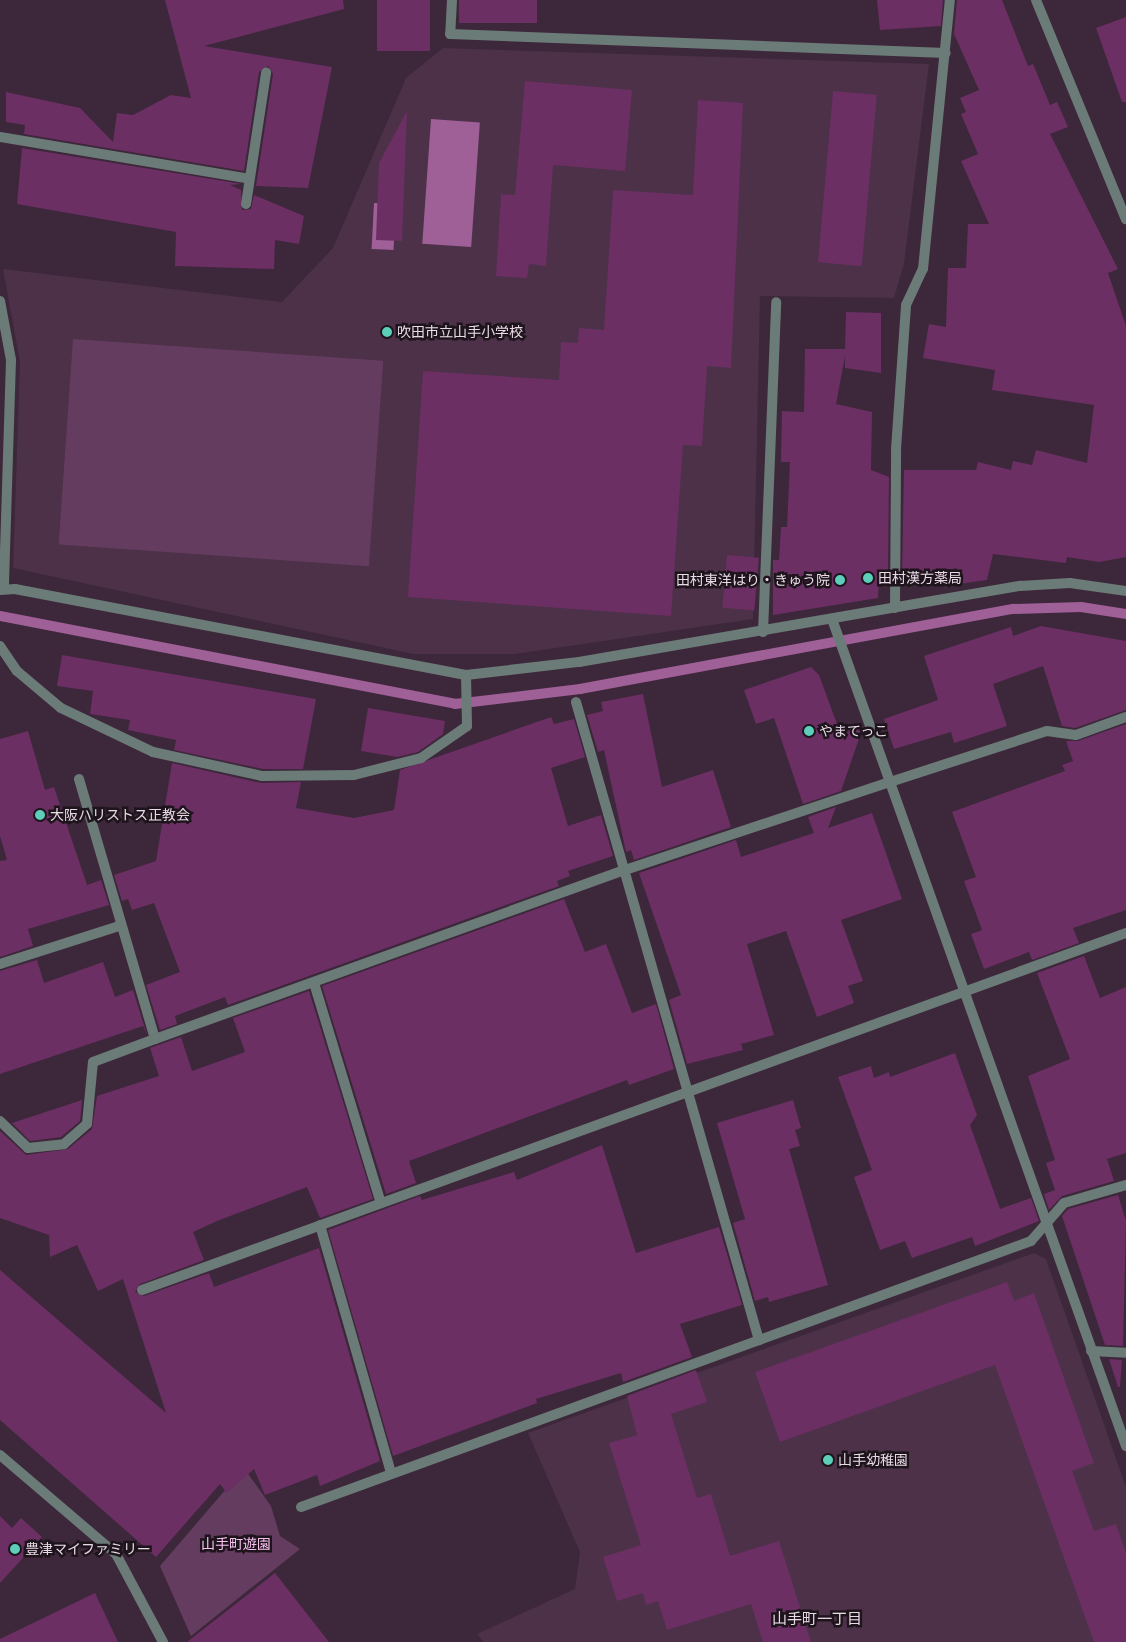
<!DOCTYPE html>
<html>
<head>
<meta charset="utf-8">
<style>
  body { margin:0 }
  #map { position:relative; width:1126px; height:1642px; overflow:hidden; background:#3d273a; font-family:"Archivo Narrow","Noto Sans JP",sans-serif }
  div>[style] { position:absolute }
  .built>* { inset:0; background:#4c3148 }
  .green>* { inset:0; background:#643c5f; transform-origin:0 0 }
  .water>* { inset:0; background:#9f5f97; transform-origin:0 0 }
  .stream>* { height:10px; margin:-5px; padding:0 5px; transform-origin:5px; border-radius:5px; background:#9f5f97 }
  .building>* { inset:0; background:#6b2f64; transform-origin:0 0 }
  .street>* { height:10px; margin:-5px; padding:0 5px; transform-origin:5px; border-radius:5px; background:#6b7b77 }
  .dots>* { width:14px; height:14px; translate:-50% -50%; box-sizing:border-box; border:2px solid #1e141c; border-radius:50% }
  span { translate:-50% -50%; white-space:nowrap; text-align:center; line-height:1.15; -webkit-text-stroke:5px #1e141c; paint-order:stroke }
  .poi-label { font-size:14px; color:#e9dbe6 }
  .left { translate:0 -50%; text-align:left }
  .right { translate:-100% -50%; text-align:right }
  .park-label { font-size:14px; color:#f7c1ef }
  .neighbourhood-label { font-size:15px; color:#e9dbe6 }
</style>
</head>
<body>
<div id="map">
  <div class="built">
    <div style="clip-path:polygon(443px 48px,929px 64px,904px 264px,894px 298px,760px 296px,753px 619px,515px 654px,413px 654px,13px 568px,20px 362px,3px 269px,282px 302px,333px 248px,406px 78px)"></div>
    <div style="clip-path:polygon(1034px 1253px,1046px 1259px,1126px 1487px,1126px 1642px,484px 1642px,477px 1634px,575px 1589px,580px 1552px,528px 1433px)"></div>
  </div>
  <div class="green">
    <div style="left:73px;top:339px;width:311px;height:206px;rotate:4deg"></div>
    <div style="clip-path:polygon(244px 1468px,271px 1506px,280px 1536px,300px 1549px,191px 1636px,160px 1566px)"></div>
  </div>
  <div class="water">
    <div style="left:431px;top:119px;width:49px;height:125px;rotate:4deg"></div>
    <div style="left:374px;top:203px;width:22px;height:46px;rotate:3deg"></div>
  </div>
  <div class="stream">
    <div style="left:0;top:616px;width:463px;rotate:10.9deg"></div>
    <div style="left:455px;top:704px;width:126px;rotate:-6.8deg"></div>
    <div style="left:580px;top:689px;width:440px;rotate:-10.5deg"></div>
    <div style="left:1013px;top:609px;width:68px;rotate:-1.7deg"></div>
    <div style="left:1081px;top:607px;width:46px;rotate:8.8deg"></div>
  </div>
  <div class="building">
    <div style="clip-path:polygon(165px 0,343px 0,344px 9px,204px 46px,332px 67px,308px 188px,256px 186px,273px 74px,268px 66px,259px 72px,244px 171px,24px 134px,25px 125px,6px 122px,6px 92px,80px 108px,113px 142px,117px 113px,133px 115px,171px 95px,191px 98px)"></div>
    <div style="left:377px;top:0;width:53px;height:51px"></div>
    <div style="left:459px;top:0;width:78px;height:23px"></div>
    <div style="clip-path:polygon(877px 0,943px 0,941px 26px,880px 30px)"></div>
    <div style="clip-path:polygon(957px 0,1002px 0,1028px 66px,1033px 64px,1050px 105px,1057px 102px,1068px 127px,1050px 134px,1118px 269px,1108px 273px,1126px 326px,1126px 557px,1099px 562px,1067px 557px,1066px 563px,993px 554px,987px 580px,959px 584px,957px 568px,902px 577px,904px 470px,976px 470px,978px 462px,1011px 470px,1013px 461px,1032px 465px,1036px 450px,1087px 463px,1094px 405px,992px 390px,995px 370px,923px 358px,929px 324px,946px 327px,948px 268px,966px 268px,968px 224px,989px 224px,961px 161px,978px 154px,961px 114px,966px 112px,960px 98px,979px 90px,954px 34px)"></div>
    <div style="clip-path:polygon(1126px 17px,1126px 102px,1122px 102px,1096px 28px)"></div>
    <div style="clip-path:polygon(525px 81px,632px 90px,625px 171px,553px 165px,546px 266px,529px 264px,527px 278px,496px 276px,501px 194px,515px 195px)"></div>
    <div style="left:833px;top:91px;width:44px;height:172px;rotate:5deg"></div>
    <div style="clip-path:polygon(698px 100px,743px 103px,731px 368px,707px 366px,702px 446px,683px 445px,671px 616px,408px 597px,423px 371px,559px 380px,561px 342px,578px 343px,579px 328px,604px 330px,613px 190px,693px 195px)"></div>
    <div style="clip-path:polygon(407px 111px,402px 241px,376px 240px,379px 163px)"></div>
    <div style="clip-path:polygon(22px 148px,242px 184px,230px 185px,241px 190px,242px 210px,251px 209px,254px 195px,304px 216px,299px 244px,275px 240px,274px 269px,175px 266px,176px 232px,17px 204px)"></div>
    <div style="clip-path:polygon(846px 312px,881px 313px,881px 373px,845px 368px,845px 356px,836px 404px,872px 412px,871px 470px,889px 477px,888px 579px,879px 580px,878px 598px,773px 615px,773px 560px,779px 560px,781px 527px,787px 527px,790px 462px,781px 462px,782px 411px,804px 412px,805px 349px,845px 349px)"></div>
    <div style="left:727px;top:555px;width:32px;height:53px;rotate:5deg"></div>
    <div style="clip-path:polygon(1041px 626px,1126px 641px,1126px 710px,1075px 728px,1062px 726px,1043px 666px,993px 684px,1007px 726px,954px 743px,951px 732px,894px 749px,884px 719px,938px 700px,924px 656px,1011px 627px,1013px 636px)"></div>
    <div style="clip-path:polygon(62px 655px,316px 699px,303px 769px,263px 769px,174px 750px,176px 740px,128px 730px,130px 720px,90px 714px,93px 691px,57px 686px)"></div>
    <div style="clip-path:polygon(811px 667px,819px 675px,840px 732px,863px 727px,841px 791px,803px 804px,774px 718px,756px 724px,744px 690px)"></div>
    <div style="clip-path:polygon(643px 694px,662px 787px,713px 770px,731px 827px,634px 860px,631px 850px,626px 852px,604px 750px,598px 752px,587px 715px,603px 711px,601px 702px)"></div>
    <div style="clip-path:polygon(368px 708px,445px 721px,443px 734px,418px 752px,397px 757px,361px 751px)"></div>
    <div style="clip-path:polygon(551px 717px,554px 724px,574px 719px,585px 757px,551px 768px,568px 826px,601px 815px,613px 856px,568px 871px,570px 876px,557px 881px,559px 886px,228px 1005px,225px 997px,175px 1016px,177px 1024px,160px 1030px,146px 985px,180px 972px,154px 903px,132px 910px,128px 899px,122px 901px,114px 875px,156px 861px,172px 763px,261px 783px,301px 782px,296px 808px,354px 818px,394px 810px,400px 770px)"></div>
    <div style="clip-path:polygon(1126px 724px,1126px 910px,1073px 928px,1079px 943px,1032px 960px,1029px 952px,984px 969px,971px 934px,982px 930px,964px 881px,976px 877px,952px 812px,1065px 771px,1062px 765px,1073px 761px,1066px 741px,1078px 741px)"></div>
    <div style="clip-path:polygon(28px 731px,45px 790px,54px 787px,87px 885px,101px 880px,109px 905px,28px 929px,33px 946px,0 957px,0 861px,7px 860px,0 836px,0 739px)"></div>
    <div style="clip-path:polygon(836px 807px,828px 828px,872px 813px,902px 899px,841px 920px,863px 981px,848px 986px,854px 1003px,817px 1017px,786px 931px,747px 944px,774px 1035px,741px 1044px,743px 1050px,687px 1064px,669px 1000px,681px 995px,639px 873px,736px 840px,741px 857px,814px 833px,808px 817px)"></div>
    <div style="clip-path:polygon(564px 899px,585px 952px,606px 944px,632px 1013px,656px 1004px,674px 1069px,629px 1085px,627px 1080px,409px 1161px,416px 1183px,386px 1194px,322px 986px)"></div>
    <div style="clip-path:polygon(1084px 956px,1100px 998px,1126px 987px,1126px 1153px,1107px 1159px,1114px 1181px,1062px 1196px,1049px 1210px,1044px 1194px,1055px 1190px,1046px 1163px,1055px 1160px,1028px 1076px,1070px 1059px,1037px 973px)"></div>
    <div style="clip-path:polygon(37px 960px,44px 983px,103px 962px,115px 997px,133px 990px,147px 1035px,143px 1026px,0 1074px,0 971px)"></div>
    <div style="clip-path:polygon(309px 991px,373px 1199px,320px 1218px,307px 1187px,217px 1221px,193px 1232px,204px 1260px,140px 1284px,135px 1292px,144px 1296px,209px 1273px,214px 1287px,319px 1248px,380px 1461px,320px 1486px,317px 1475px,265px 1495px,254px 1469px,227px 1493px,220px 1484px,156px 1557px,0 1420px,0 1270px,166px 1413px,123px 1279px,98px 1291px,77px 1245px,50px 1257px,49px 1235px,0 1218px,0 1131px,26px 1155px,68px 1149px,92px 1129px,97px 1096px,159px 1076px,150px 1048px,181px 1037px,192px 1071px,245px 1052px,233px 1018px)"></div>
    <div style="clip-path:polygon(955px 1053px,977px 1115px,970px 1125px,1000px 1209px,1031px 1198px,1039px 1221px,975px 1246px,972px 1237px,912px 1258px,905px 1241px,880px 1250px,854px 1177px,872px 1170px,838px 1077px,871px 1066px,874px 1078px,889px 1072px,890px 1077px)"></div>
    <div style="clip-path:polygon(82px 1100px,80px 1121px,61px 1137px,30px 1141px,12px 1123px)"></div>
    <div style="clip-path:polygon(793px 1100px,801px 1128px,795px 1130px,800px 1146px,789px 1149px,828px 1285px,769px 1302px,768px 1297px,755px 1301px,733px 1223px,745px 1219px,717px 1123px)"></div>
    <div style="clip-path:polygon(602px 1145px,636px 1253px,719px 1227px,742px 1305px,680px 1324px,692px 1357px,623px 1382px,621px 1373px,536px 1399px,537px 1403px,393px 1456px,328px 1230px,420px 1196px,422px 1200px,514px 1172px,517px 1180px)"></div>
    <div style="clip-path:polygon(1118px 1195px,1126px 1221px,1123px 1346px,1105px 1345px,1062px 1216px,1068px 1209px)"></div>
    <div style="clip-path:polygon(1007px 1282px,1014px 1301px,1034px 1293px,1094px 1463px,1072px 1471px,1094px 1531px,1116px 1524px,1126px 1553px,1126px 1642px,1094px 1642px,995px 1365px,780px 1442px,755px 1372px)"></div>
    <div style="clip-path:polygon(1109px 1359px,1122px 1360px,1120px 1387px,1118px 1387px)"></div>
    <div style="clip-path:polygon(696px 1370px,707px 1402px,671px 1414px,697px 1498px,711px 1494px,730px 1556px,779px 1541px,811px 1642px,763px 1642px,751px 1604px,667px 1630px,658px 1601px,646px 1605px,643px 1593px,617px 1601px,603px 1557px,641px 1545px,609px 1443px,637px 1435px,627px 1396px)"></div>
    <div style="clip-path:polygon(0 1516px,12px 1528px,21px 1518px,42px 1537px,0 1583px)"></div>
    <div style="clip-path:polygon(275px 1573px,329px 1642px,187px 1642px)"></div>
    <div style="clip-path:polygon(95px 1593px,118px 1642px,0 1642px,0 1639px)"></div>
  </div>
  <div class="street">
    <div style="left:452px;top:0;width:34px;rotate:93deg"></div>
    <div style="left:450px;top:34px;width:496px;rotate:2.2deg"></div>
    <div style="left:1036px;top:0;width:237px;rotate:67.7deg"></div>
    <div style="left:0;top:137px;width:249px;rotate:9.5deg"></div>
    <div style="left:246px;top:204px;width:133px;rotate:-81.3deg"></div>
    <div style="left:0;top:301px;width:60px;rotate:79.4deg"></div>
    <div style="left:11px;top:360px;width:229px;rotate:91.8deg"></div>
    <div style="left:0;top:590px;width:15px;rotate:-4deg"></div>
    <div style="left:15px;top:589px;width:459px;rotate:10.8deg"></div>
    <div style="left:466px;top:675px;width:114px;rotate:-6.6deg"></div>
    <div style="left:579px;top:662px;width:448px;rotate:-9.8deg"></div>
    <div style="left:1020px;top:586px;width:50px;rotate:-3.4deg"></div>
    <div style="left:1070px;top:583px;width:57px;rotate:8.1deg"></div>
    <div style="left:895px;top:608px;width:159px;rotate:-89.6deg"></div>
    <div style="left:896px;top:449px;width:144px;rotate:-86deg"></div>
    <div style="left:906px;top:305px;width:40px;rotate:-65deg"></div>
    <div style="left:923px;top:269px;width:270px;rotate:-84.3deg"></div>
    <div style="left:832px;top:619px;width:878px;rotate:70.43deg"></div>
    <div style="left:763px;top:632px;width:330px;rotate:-87.7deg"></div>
    <div style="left:0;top:646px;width:30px;rotate:56deg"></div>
    <div style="left:17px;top:671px;width:57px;rotate:40.1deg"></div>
    <div style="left:61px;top:708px;width:102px;rotate:25.6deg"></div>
    <div style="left:153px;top:752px;width:112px;rotate:12.4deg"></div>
    <div style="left:262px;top:776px;width:92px;rotate:-0.6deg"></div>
    <div style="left:354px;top:775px;width:69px;rotate:-14.2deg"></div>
    <div style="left:421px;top:758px;width:56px;rotate:-34.8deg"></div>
    <div style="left:467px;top:726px;width:51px;rotate:-91.1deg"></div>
    <div style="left:576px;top:702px;width:664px;rotate:74deg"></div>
    <div style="left:79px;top:779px;width:271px;rotate:73.7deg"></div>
    <div style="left:155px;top:1039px;width:496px;rotate:-19.8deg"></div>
    <div style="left:622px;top:871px;width:279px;rotate:-18.4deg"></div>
    <div style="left:887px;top:783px;width:168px;rotate:-18deg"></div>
    <div style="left:1047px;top:731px;width:29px;rotate:8deg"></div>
    <div style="left:1076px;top:735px;width:53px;rotate:-19.8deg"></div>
    <div style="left:0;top:964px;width:125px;rotate:-17.7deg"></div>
    <div style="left:314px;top:983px;width:230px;rotate:73.1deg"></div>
    <div style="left:0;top:1121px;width:39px;rotate:44deg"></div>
    <div style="left:28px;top:1148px;width:36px;rotate:-6deg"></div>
    <div style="left:64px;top:1144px;width:30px;rotate:-41deg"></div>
    <div style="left:87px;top:1124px;width:62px;rotate:-84.5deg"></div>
    <div style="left:93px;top:1062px;width:66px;rotate:-20.4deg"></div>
    <div style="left:320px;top:1225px;width:258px;rotate:74deg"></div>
    <div style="left:142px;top:1290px;width:1047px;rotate:-19.94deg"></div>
    <div style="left:1091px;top:1351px;width:35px;rotate:3deg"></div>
    <div style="left:0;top:1455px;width:153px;rotate:40.5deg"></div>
    <div style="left:116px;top:1554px;width:100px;rotate:61.9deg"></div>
    <div style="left:301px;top:1507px;width:777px;rotate:-20.02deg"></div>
    <div style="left:1031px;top:1241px;width:50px;rotate:-49deg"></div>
    <div style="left:1064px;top:1203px;width:65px;rotate:-16.2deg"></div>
  </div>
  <div class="dots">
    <div style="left:387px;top:332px;background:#5dceb9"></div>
    <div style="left:868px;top:578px;background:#5dceb9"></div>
    <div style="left:840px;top:580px;background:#5dceb9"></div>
    <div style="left:809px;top:731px;background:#5dceb9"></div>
    <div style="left:40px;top:815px;background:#5dceb9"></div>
    <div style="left:828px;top:1460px;background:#5dceb9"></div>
    <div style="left:15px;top:1549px;background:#5dceb9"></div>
  </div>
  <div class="poi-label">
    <span class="left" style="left:397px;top:332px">吹田市立山手小学校</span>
    <span class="left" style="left:878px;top:578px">田村漢方薬局</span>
    <span class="right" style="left:830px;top:580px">田村東洋はり・きゅう院</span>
    <span class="left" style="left:819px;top:731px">やまてっこ</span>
    <span class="left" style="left:50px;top:815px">大阪ハリストス正教会</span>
    <span class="left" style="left:838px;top:1460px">山手幼稚園</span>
    <span class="left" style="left:25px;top:1549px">豊津マイファミリー</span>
  </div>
  <div class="park-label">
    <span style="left:236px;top:1544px">山手町遊園</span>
  </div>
  <div class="neighbourhood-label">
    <span style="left:817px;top:1619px">山手町一丁目</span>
  </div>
</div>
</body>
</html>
